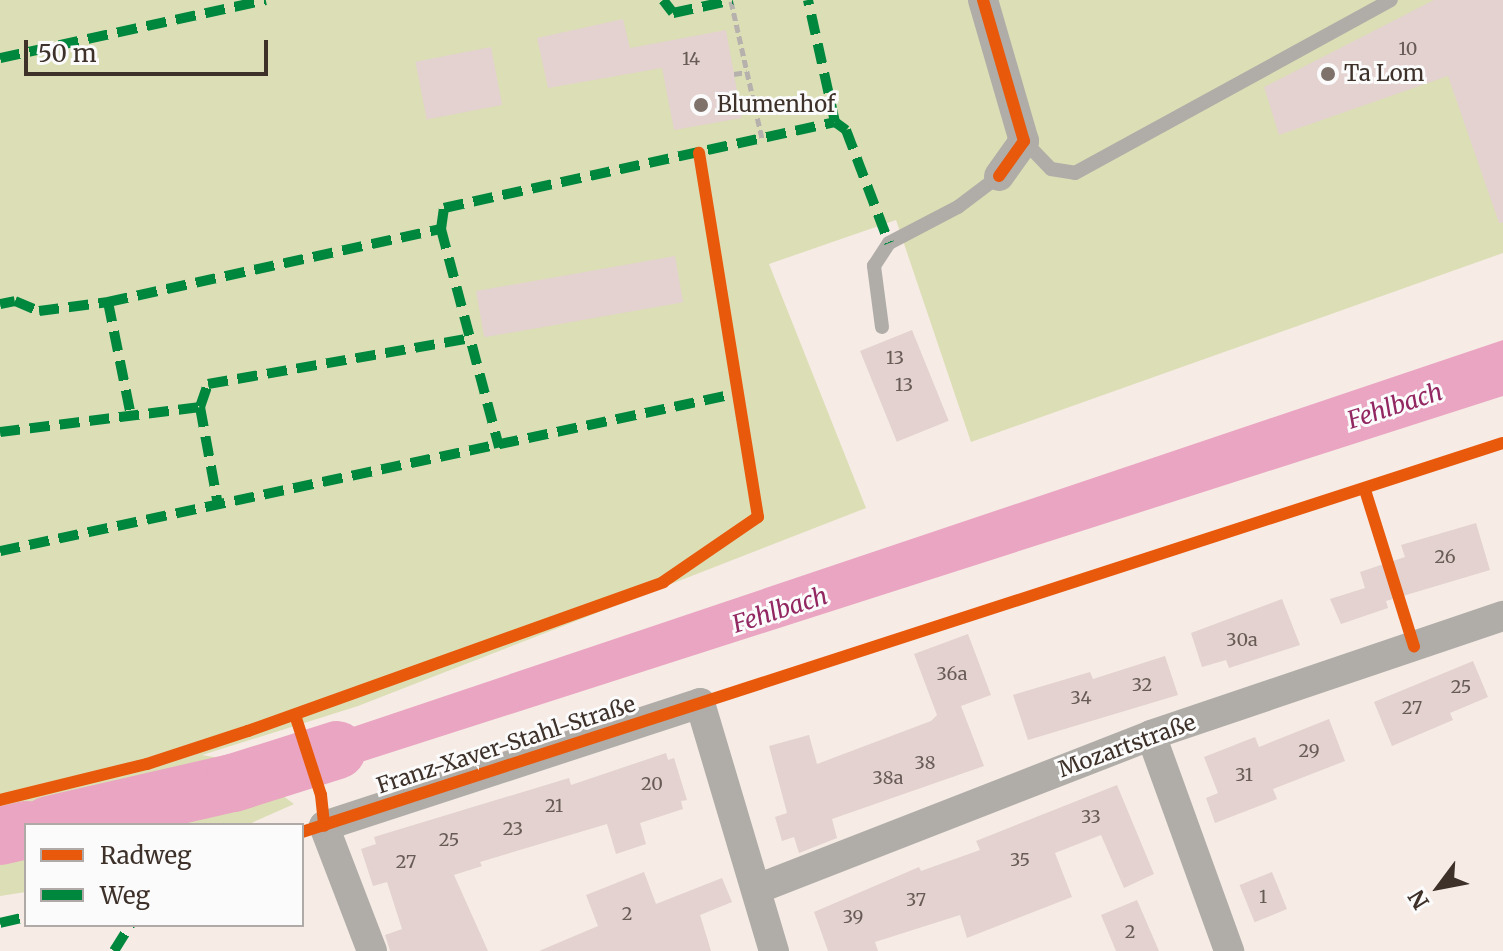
<!DOCTYPE html>
<html>
<head>
<meta charset="utf-8">
<style>
  body { margin:0 }
  #map { position:relative; width:1503px; height:951px; overflow:hidden; background:#f6ebe5; font-family:Merriweather,serif }
  div>[style] { position:absolute }
  .green>* { inset:0; background:#dcdeb5 }
  .water>* { inset:0; background:#e9a5c1 }
  .river>* { height:58px; margin:-29px; padding:0 29px; transform-origin:29px; border-radius:29px; background:#e9a5c1 }
  .building>* { inset:0; background:#e3d2cf; transform-origin:0 0 }
  .path>* { height:5px; margin-top:-2.5px; transform-origin:0; background:repeating-linear-gradient(90deg,#b6b1ad 0 8px,transparent 0 12px) }
  .service>* { height:14px; margin:-7px; padding:0 7px; transform-origin:7px; border-radius:7px; background:#b0ada8 }
  .minor>* { height:30px; margin:-15px; padding:0 15px; transform-origin:15px; border-radius:15px; background:#b0ada8 }
  .quiet>* { height:10px; margin-top:-5px; transform-origin:0; background:repeating-linear-gradient(90deg,#00873e 0 20px,transparent 0 30px) }
  .cycleway>* { height:12px; margin:-6px; padding:0 6px; transform-origin:6px; border-radius:6px; background:#e8590c }
  .dots>* { width:22px; height:22px; translate:-50% -50%; box-sizing:border-box; border:4px solid #fbfbfb; border-radius:50% }
  span { translate:-50% -50%; white-space:nowrap; text-align:center; line-height:1.15; -webkit-text-stroke:6px #fbfbfb; paint-order:stroke }
  .number-label { font-size:18px; color:#685b55 }
  .number-label span { -webkit-text-stroke-width:0 }
  .poi-label { font-size:22px; color:#3d312a }
  .left { translate:0 -50%; text-align:left }
  .street-label { font-size:22px; color:#3d312a }
  .water-label { font-size:24px; color:#922762; font-style:italic }
  .legend { position:absolute; left:24px; top:823px; width:280px; height:104px; box-sizing:border-box; background:#fbfbfb; border:2px solid #afaaa7; margin:0; padding:10px 14px; list-style:none; font-size:24px; color:#3d312a }
  .legend li { display:flex; align-items:center; gap:16px; height:40px }
  .legend b { width:40px; border:2px solid #afaaa7 }
  .north { position:absolute; left:1399px; top:847px; width:80px; height:80px; -webkit-text-stroke:6px #fbfbfb; paint-order:stroke; rotate:238deg; font-size:22px; font-weight:700; line-height:32px; text-align:center; color:#3d312a }
  .north::after { content:''; display:block; margin:auto; width:28px; height:36px; background:#3d312a; clip-path:polygon(50% 0,100% 100%,50% 72%,0 100%) }
  .scale { position:absolute; left:24px; top:40px; width:244px; height:36px; box-sizing:border-box; border:4px solid #3d312a; border-top:0; padding-left:10px; font-size:24px; line-height:28px; white-space:nowrap; color:#3d312a; -webkit-text-stroke:6px #fbfbfb; paint-order:stroke }
</style>
</head>
<body>
<div id="map">
  <div class="green">
    <div style="clip-path:polygon(0 0,972px 0,1028px 128px,984px 0,1503px 0,1503px 253px,971px 442px,896px 220px,769px 264px,866px 508px,358px 706px,202px 755px,236px 761px,294px 804px,247px 825px,26px 825px,26px 892px,0 896px)"></div>
  </div>
  <div class="water">
    <div style="clip-path:polygon(1503px 340px,1503px 396px,280px 788px,246px 763px)"></div>
  </div>
  <div class="river">
    <div style="left:49px;top:825px;width:189px;rotate:-12.9deg"></div>
    <div style="left:233px;top:783px;width:109px;rotate:-17.6deg"></div>
    <div style="left:0;top:836px;width:27px;rotate:-13deg"></div>
  </div>
  <div class="building">
    <div style="clip-path:polygon(1434px 0,1503px 0,1503px 223px,1499px 223px,1448px 76px,1279px 135px,1264px 87px)"></div>
    <div style="clip-path:polygon(623px 19px,630px 48px,726px 30px,742px 118px,674px 130px,662px 68px,548px 88px,537px 38px)"></div>
    <div style="left:491px;top:47px;width:59px;height:77px;rotate:79deg"></div>
    <div style="left:675px;top:256px;width:47px;height:202px;rotate:80deg"></div>
    <div style="left:912px;top:330px;width:98px;height:56px;rotate:68deg"></div>
    <div style="clip-path:polygon(1476px 523px,1490px 570px,1386px 601px,1388px 608px,1341px 624px,1330px 599px,1365px 588px,1360px 572px,1405px 557px,1401px 545px)"></div>
    <div style="clip-path:polygon(1282px 599px,1300px 645px,1229px 668px,1226px 660px,1202px 667px,1191px 633px)"></div>
    <div style="clip-path:polygon(968px 634px,991px 695px,961px 706px,984px 766px,832px 819px,837px 838px,799px 853px,794px 837px,782px 841px,775px 817px,787px 813px,769px 746px,809px 735px,817px 764px,931px 721px,937px 715px,914px 654px)"></div>
    <div style="clip-path:polygon(1165px 656px,1178px 695px,1028px 740px,1013px 695px,1090px 672px,1093px 679px)"></div>
    <div style="clip-path:polygon(1473px 661px,1488px 697px,1450px 713px,1453px 720px,1392px 746px,1374px 702px)"></div>
    <div style="clip-path:polygon(1329px 719px,1345px 761px,1273px 789px,1277px 799px,1215px 823px,1206px 798px,1218px 793px,1204px 757px,1255px 737px,1259px 747px)"></div>
    <div style="clip-path:polygon(666px 753px,668px 760px,674px 758px,687px 800px,681px 801px,683px 809px,640px 823px,646px 844px,616px 854px,607px 824px,480px 862px,482px 866px,454px 875px,488px 951px,390px 951px,385px 935px,402px 929px,387px 882px,373px 886px,361px 849px,376px 844px,374px 837px,569px 778px,571px 785px)"></div>
    <div style="clip-path:polygon(1117px 785px,1154px 874px,1124px 888px,1101px 835px,1055px 853px,1072px 897px,967px 938px,960px 915px,875px 942px,878px 951px,828px 951px,814px 912px,919px 867px,921px 871px,980px 850px,976px 841px)"></div>
    <div style="clip-path:polygon(644px 872px,656px 904px,722px 878px,732px 902px,700px 915px,711px 951px,539px 951px,598px 926px,586px 895px)"></div>
    <div style="left:1272px;top:872px;width:40px;height:35px;rotate:68deg"></div>
    <div style="clip-path:polygon(1137px 900px,1159px 951px,1116px 951px,1101px 915px)"></div>
  </div>
  <div class="path">
    <div style="left:731px;top:1px;width:141px;rotate:77.3deg"></div>
    <div style="left:734px;top:74px;width:13px;rotate:-9deg"></div>
  </div>
  <div class="service">
    <div style="left:1024px;top:141px;width:39px;rotate:46deg"></div>
    <div style="left:1051px;top:169px;width:24px;rotate:9deg"></div>
    <div style="left:1075px;top:173px;width:360px;rotate:-28.7deg"></div>
    <div style="left:882px;top:327px;width:62px;rotate:-97.5deg"></div>
    <div style="left:874px;top:266px;width:27px;rotate:-57deg"></div>
    <div style="left:889px;top:243px;width:78px;rotate:-27.6deg"></div>
    <div style="left:958px;top:207px;width:51px;rotate:-37.1deg"></div>
  </div>
  <div class="minor">
    <div style="left:983px;top:0;width:147px;rotate:73.8deg"></div>
    <div style="left:1024px;top:141px;width:43px;rotate:125.5deg"></div>
    <div style="left:1151px;top:735px;width:230px;rotate:70.1deg"></div>
    <div style="left:757px;top:889px;width:423px;rotate:-21.3deg"></div>
    <div style="left:1151px;top:735px;width:372px;rotate:-18.7deg"></div>
    <div style="left:372px;top:951px;width:134px;rotate:-111deg"></div>
    <div style="left:324px;top:826px;width:396px;rotate:-18.1deg"></div>
    <div style="left:700px;top:703px;width:259px;rotate:73.4deg"></div>
  </div>
  <div class="quiet">
    <div style="left:663px;top:0;width:16px;rotate:52deg"></div>
    <div style="left:673px;top:13px;width:61px;rotate:-12.2deg"></div>
    <div style="left:0;top:58px;width:272px;rotate:-12.3deg"></div>
    <div style="left:835px;top:122px;width:14px;rotate:36deg"></div>
    <div style="left:846px;top:130px;width:121px;rotate:69.2deg"></div>
    <div style="left:441px;top:229px;width:226px;rotate:75.1deg"></div>
    <div style="left:108px;top:302px;width:116px;rotate:78.6deg"></div>
    <div style="left:0;top:304px;width:15px;rotate:-11deg"></div>
    <div style="left:15px;top:301px;width:26px;rotate:23deg"></div>
    <div style="left:39px;top:311px;width:70px;rotate:-7.4deg"></div>
    <div style="left:108px;top:302px;width:341px;rotate:-12.4deg"></div>
    <div style="left:441px;top:229px;width:21px;rotate:-82deg"></div>
    <div style="left:444px;top:208px;width:400px;rotate:-12.4deg"></div>
    <div style="left:835px;top:122px;width:125px;rotate:-102.5deg"></div>
    <div style="left:200px;top:407px;width:100px;rotate:79.6deg"></div>
    <div style="left:0;top:432px;width:202px;rotate:-7.1deg"></div>
    <div style="left:200px;top:407px;width:24px;rotate:-71deg"></div>
    <div style="left:208px;top:384px;width:268px;rotate:-9.9deg"></div>
    <div style="left:0;top:551px;width:756px;rotate:-12.07deg"></div>
    <div style="left:0;top:923px;width:27px;rotate:-13deg"></div>
    <div style="left:114px;top:951px;width:31px;rotate:-58deg"></div>
  </div>
  <div class="cycleway">
    <div style="left:983px;top:0;width:147px;rotate:73.8deg"></div>
    <div style="left:1024px;top:141px;width:43px;rotate:125.5deg"></div>
    <div style="left:1365px;top:490px;width:164px;rotate:72.6deg"></div>
    <div style="left:295px;top:715px;width:84px;rotate:72deg"></div>
    <div style="left:321px;top:795px;width:31px;rotate:84deg"></div>
    <div style="left:0;top:800px;width:151px;rotate:-13.8deg"></div>
    <div style="left:147px;top:764px;width:106px;rotate:-18.1deg"></div>
    <div style="left:248px;top:731px;width:441px;rotate:-19.7deg"></div>
    <div style="left:663px;top:582px;width:115px;rotate:-34.4deg"></div>
    <div style="left:758px;top:517px;width:369px;rotate:-99.2deg"></div>
    <div style="left:302px;top:832px;width:1262px;rotate:-17.95deg"></div>
  </div>
  <div class="dots">
    <div style="left:1328px;top:74px;background:#7e726b"></div>
    <div style="left:701px;top:105px;background:#7e726b"></div>
  </div>
  <div class="number-label">
    <span style="left:1408px;top:49px">10</span>
    <span style="left:691px;top:59px">14</span>
    <span style="left:895px;top:358px">13</span>
    <span style="left:904px;top:385px">13</span>
    <span style="left:1445px;top:557px">26</span>
    <span style="left:1242px;top:640px">30a</span>
    <span style="left:952px;top:674px">36a</span>
    <span style="left:1142px;top:685px">32</span>
    <span style="left:1461px;top:687px">25</span>
    <span style="left:1081px;top:698px">34</span>
    <span style="left:1412px;top:708px">27</span>
    <span style="left:1309px;top:751px">29</span>
    <span style="left:925px;top:763px">38</span>
    <span style="left:1244px;top:775px">31</span>
    <span style="left:888px;top:778px">38a</span>
    <span style="left:652px;top:784px">20</span>
    <span style="left:554px;top:806px">21</span>
    <span style="left:1091px;top:817px">33</span>
    <span style="left:513px;top:829px">23</span>
    <span style="left:449px;top:840px">25</span>
    <span style="left:1020px;top:860px">35</span>
    <span style="left:406px;top:862px">27</span>
    <span style="left:1263px;top:897px">1</span>
    <span style="left:916px;top:900px">37</span>
    <span style="left:627px;top:914px">2</span>
    <span style="left:853px;top:917px">39</span>
    <span style="left:1130px;top:932px">2</span>
  </div>
  <div class="poi-label">
    <span class="left" style="left:1344px;top:74px">Ta Lom</span>
    <span class="left" style="left:717px;top:105px">Blumenhof</span>
  </div>
  <div class="street-label">
    <span style="left:506px;top:745px;rotate:-18deg">Franz-Xaver-Stahl-Straße</span>
    <span style="left:1127px;top:746px;rotate:-20deg">Mozartstraße</span>
  </div>
  <div class="water-label">
    <span style="left:1395px;top:406px;rotate:-18deg">Fehlbach</span>
    <span style="left:780px;top:610px;rotate:-18deg">Fehlbach</span>
  </div>
  <ul class="legend">
  <li><b style="height:10px;background:#e8590c"></b>Radweg</li>
  <li><b style="height:10px;background:#00873e"></b>Weg</li>
  </ul>
  <div class="north">N</div>
  <div class="scale">50 m</div>
</div>
</body>
</html>
